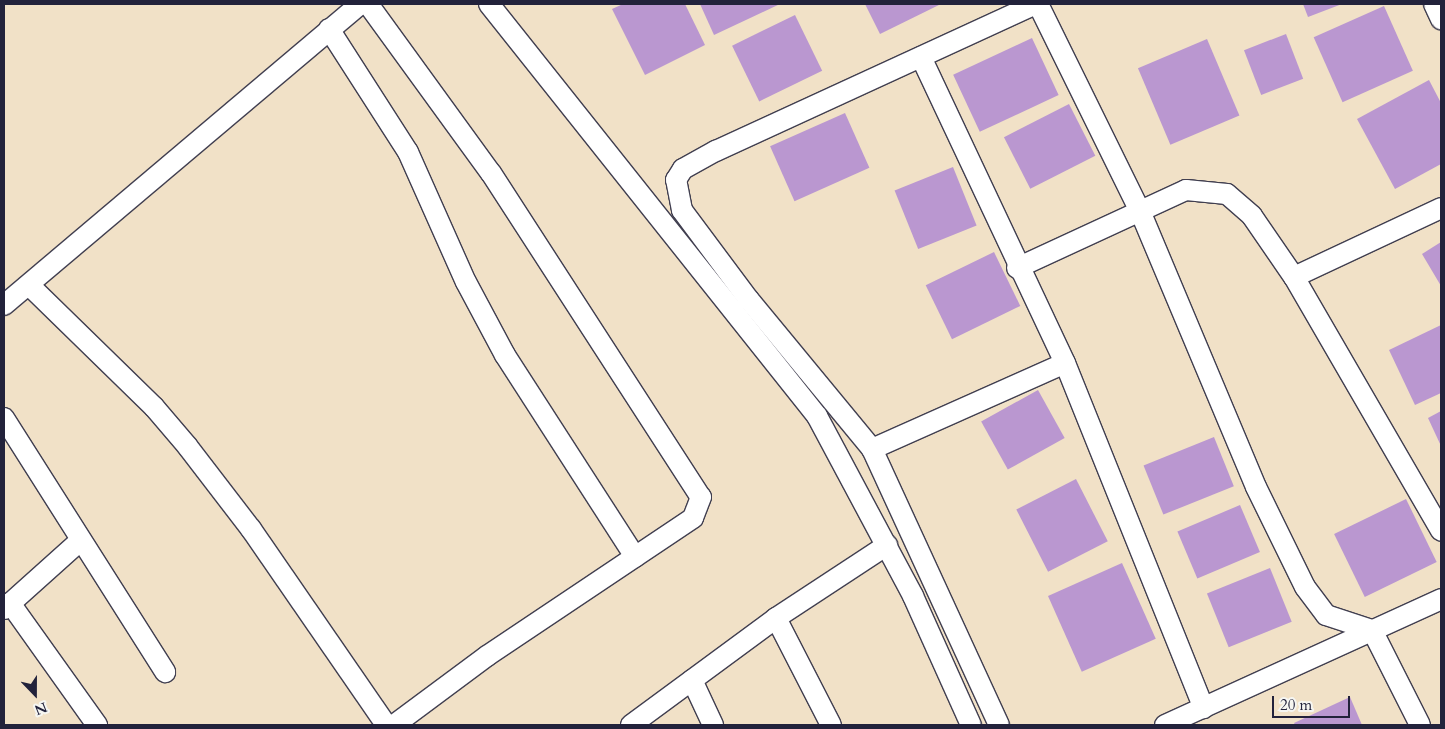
<!DOCTYPE html>
<html>
<head>
<meta charset="utf-8">
<style>
  body { margin:0 }
  #map { position:relative; width:1445px; height:729px; overflow:hidden; background:#f1e1c7; font-family:Cardo,serif }
  div>[style] { position:absolute }
  .building>* { inset:0; background:#ba97d0; transform-origin:0 0 }
  .roads { filter:drop-shadow(1px 0 #413f50) drop-shadow(-1px 0 #413f50) drop-shadow(0 1px #413f50) drop-shadow(0 -1px #413f50) }
  .street>* { height:20px; margin:-10px; padding:0 10px; transform-origin:10px; border-radius:10px; background:#fff }
  span { translate:-50% -50%; white-space:nowrap; text-align:center; line-height:1.15; -webkit-text-stroke:4px #f6f6f2; paint-order:stroke }
  .frame { position:absolute; inset:0; border:5px solid #22223b; pointer-events:none }
  .north { position:absolute; left:10px; top:669px; width:50px; height:50px; -webkit-text-stroke:4px #f6f6f2; paint-order:stroke; rotate:158deg; font-size:14px; font-weight:700; line-height:20px; text-align:center; color:#22223b }
  .north::after { content:''; display:block; margin:auto; width:18px; height:22px; background:#22223b; clip-path:polygon(50% 0,100% 100%,50% 72%,0 100%) }
  .scale { position:absolute; left:1272px; top:696px; width:78px; height:22px; box-sizing:border-box; border:2px solid #22223b; border-top:0; padding-left:6px; font-size:15px; line-height:18px; white-space:nowrap; color:#22223b; -webkit-text-stroke:4px #f6f6f2; paint-order:stroke }
</style>
</head>
<body>
<div id="map">
  <div class="building">
    <div style="clip-path:polygon(623px 4px,685px 4px,705px 45px,645px 75px,612px 9px)"></div>
    <div style="clip-path:polygon(700px 4px,780px 4px,714px 35px)"></div>
    <div style="clip-path:polygon(865px 4px,941px 4px,880px 34px)"></div>
    <div style="clip-path:polygon(1303px 4px,1342px 4px,1308px 17px)"></div>
    <div style="left:1384px;top:6px;width:71px;height:77px;rotate:66deg"></div>
    <div style="left:795px;top:15px;width:62px;height:70px;rotate:64deg"></div>
    <div style="left:1286px;top:34px;width:48px;height:45px;rotate:69deg"></div>
    <div style="left:1032px;top:38px;width:63px;height:87px;rotate:65deg"></div>
    <div style="left:1207px;top:39px;width:83px;height:75px;rotate:67deg"></div>
    <div style="clip-path:polygon(1429px 80px,1441px 103px,1441px 164px,1395px 189px,1357px 119px)"></div>
    <div style="left:1069px;top:104px;width:58px;height:73px;rotate:63deg"></div>
    <div style="left:845px;top:113px;width:60px;height:82px;rotate:66deg"></div>
    <div style="left:953px;top:167px;width:63px;height:63px;rotate:68deg"></div>
    <div style="clip-path:polygon(1441px 242px,1441px 286px,1422px 254px)"></div>
    <div style="left:994px;top:252px;width:60px;height:76px;rotate:64deg"></div>
    <div style="clip-path:polygon(1441px 325px,1441px 393px,1415px 405px,1389px 350px)"></div>
    <div style="left:1038px;top:390px;width:55px;height:65px;rotate:61deg"></div>
    <div style="clip-path:polygon(1441px 411px,1441px 446px,1428px 418px)"></div>
    <div style="left:1214px;top:437px;width:53px;height:76px;rotate:68deg"></div>
    <div style="left:1076px;top:479px;width:70px;height:67px;rotate:63deg"></div>
    <div style="left:1406px;top:499px;width:70px;height:80px;rotate:64deg"></div>
    <div style="left:1240px;top:505px;width:51px;height:68px;rotate:67deg"></div>
    <div style="left:1122px;top:563px;width:83px;height:81px;rotate:66deg"></div>
    <div style="left:1270px;top:568px;width:58px;height:68px;rotate:68deg"></div>
    <div style="clip-path:polygon(1350px 697px,1362px 725px,1295px 725px,1294px 723px)"></div>
  </div>
  <div class="roads">
    <div class="street">
      <div style="left:368px;top:4px;width:209px;rotate:54deg"></div>
      <div style="left:491px;top:173px;width:386px;rotate:57.1deg"></div>
      <div style="left:701px;top:497px;width:22px;rotate:111deg"></div>
      <div style="left:693px;top:518px;width:248px;rotate:146.2deg"></div>
      <div style="left:487px;top:656px;width:116px;rotate:143.4deg"></div>
      <div style="left:489px;top:4px;width:527px;rotate:51.48deg"></div>
      <div style="left:817px;top:416px;width:204px;rotate:61.9deg"></div>
      <div style="left:913px;top:596px;width:141px;rotate:65.8deg"></div>
      <div style="left:1038px;top:4px;width:231px;rotate:63.8deg"></div>
      <div style="left:1140px;top:211px;width:299px;rotate:67.2deg"></div>
      <div style="left:1256px;top:487px;width:111px;rotate:63.9deg"></div>
      <div style="left:1305px;top:587px;width:35px;rotate:53deg"></div>
      <div style="left:1326px;top:615px;width:48px;rotate:18.1deg"></div>
      <div style="left:1372px;top:630px;width:106px;rotate:63.2deg"></div>
      <div style="left:1434px;top:4px;width:17px;rotate:65deg"></div>
      <div style="left:329px;top:29px;width:146px;rotate:57.3deg"></div>
      <div style="left:408px;top:152px;width:142px;rotate:66deg"></div>
      <div style="left:466px;top:282px;width:83px;rotate:61.9deg"></div>
      <div style="left:505px;top:355px;width:240px;rotate:57.2deg"></div>
      <div style="left:921px;top:57px;width:338px;rotate:64.8deg"></div>
      <div style="left:1065px;top:363px;width:372px;rotate:68.1deg"></div>
      <div style="left:1017px;top:268px;width:186px;rotate:-24.8deg"></div>
      <div style="left:1186px;top:190px;width:41px;rotate:5.6deg"></div>
      <div style="left:1227px;top:194px;width:33px;rotate:41deg"></div>
      <div style="left:1252px;top:216px;width:74px;rotate:55.5deg"></div>
      <div style="left:1294px;top:277px;width:293px;rotate:59.9deg"></div>
      <div style="left:1294px;top:277px;width:162px;rotate:-25.1deg"></div>
      <div style="left:29px;top:285px;width:175px;rotate:44.3deg"></div>
      <div style="left:154px;top:407px;width:52px;rotate:49.6deg"></div>
      <div style="left:188px;top:447px;width:103px;rotate:52.5deg"></div>
      <div style="left:251px;top:529px;width:238px;rotate:55.4deg"></div>
      <div style="left:4px;top:305px;width:466px;rotate:-40.2deg"></div>
      <div style="left:4px;top:418px;width:301px;rotate:57.6deg"></div>
      <div style="left:872px;top:449px;width:211px;rotate:-24deg"></div>
      <div style="left:10px;top:603px;width:150px;rotate:54.5deg"></div>
      <div style="left:4px;top:609px;width:103px;rotate:-41.9deg"></div>
      <div style="left:776px;top:618px;width:120px;rotate:62.8deg"></div>
      <div style="left:692px;top:680px;width:50px;rotate:65deg"></div>
      <div style="left:631px;top:725px;width:180px;rotate:-36.4deg"></div>
      <div style="left:776px;top:618px;width:133px;rotate:-33.3deg"></div>
      <div style="left:999px;top:725px;width:304px;rotate:-114.7deg"></div>
      <div style="left:872px;top:449px;width:193px;rotate:-129.5deg"></div>
      <div style="left:749px;top:300px;width:112px;rotate:-126.7deg"></div>
      <div style="left:682px;top:210px;width:31px;rotate:-101deg"></div>
      <div style="left:676px;top:180px;width:13px;rotate:-58deg"></div>
      <div style="left:683px;top:169px;width:38px;rotate:-29deg"></div>
      <div style="left:716px;top:151px;width:351px;rotate:-24.7deg"></div>
      <div style="left:1165px;top:725px;width:303px;rotate:-24.5deg"></div>
    </div>
  </div>
  <div class="frame"></div>
  <div class="north">N</div>
  <div class="scale">20 m</div>
</div>
</body>
</html>
